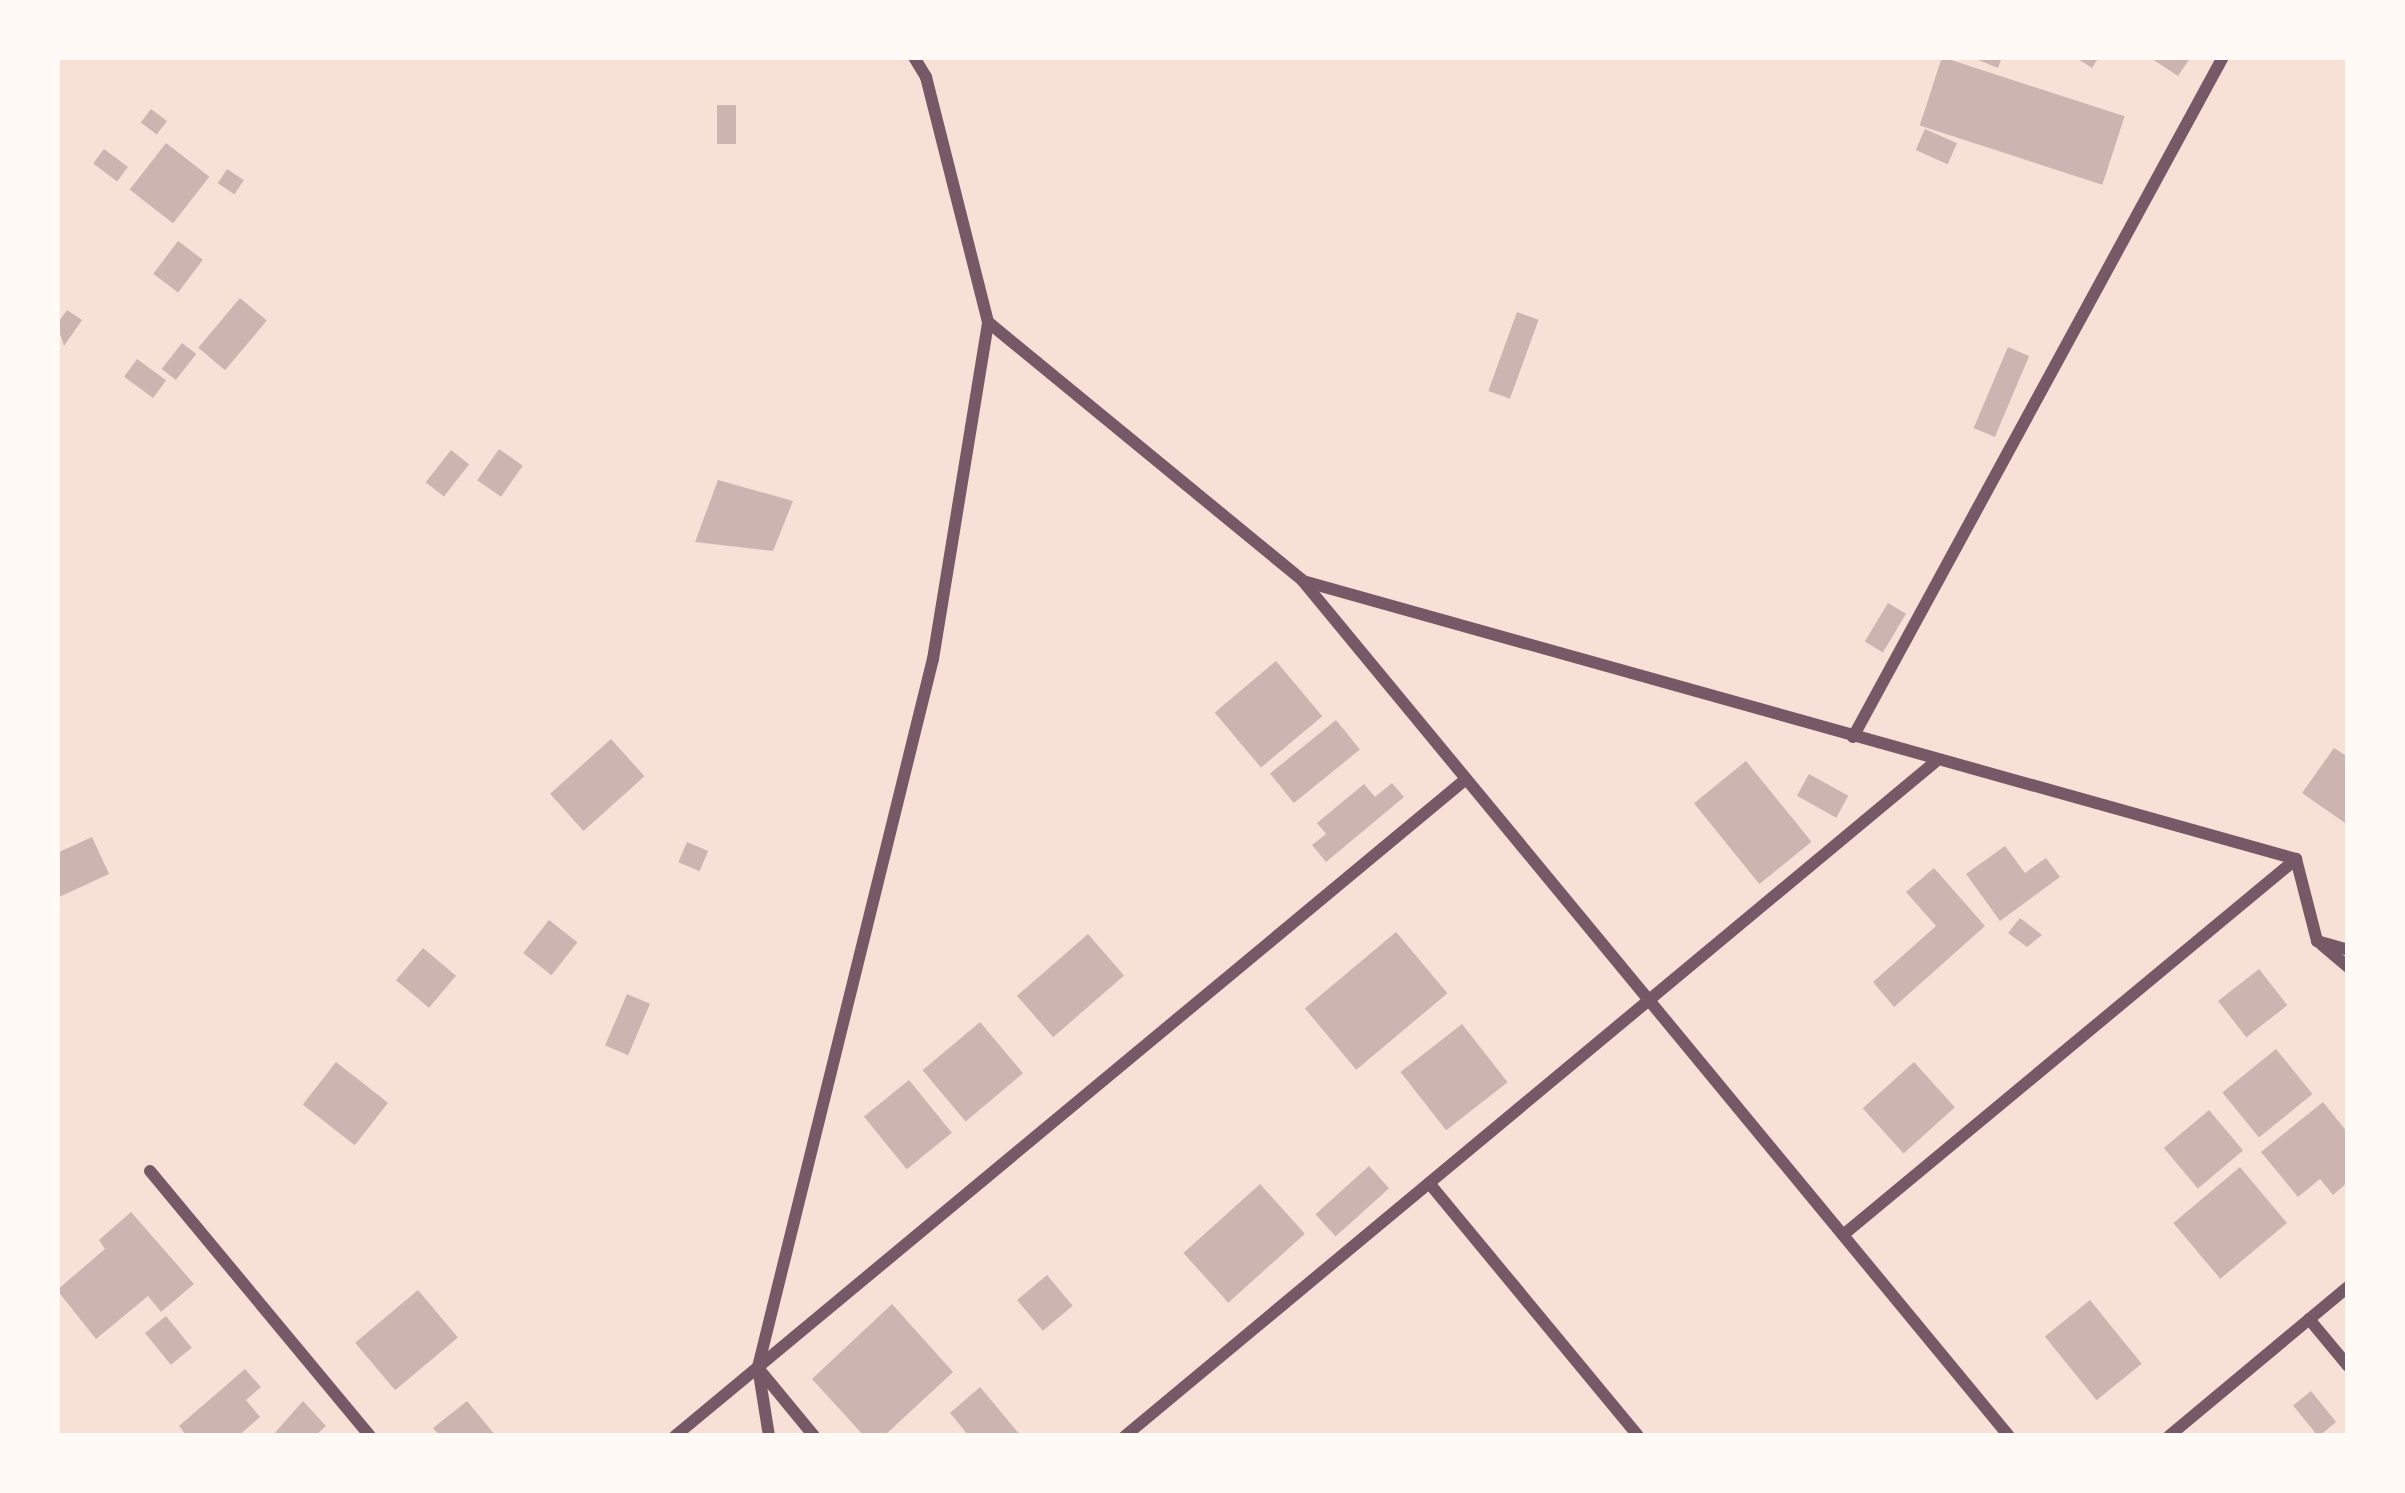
<!DOCTYPE html>
<html>
<head>
<meta charset="utf-8">
<style>
  body { margin:0 }
  #map { position:relative; width:2405px; height:1493px; overflow:hidden; background:#f7e1d7; font-family:"Libre Baskerville",serif }
  div>[style] { position:absolute }
  .building>* { inset:0; background:#ccb4b1; transform-origin:0 0 }
  .minor>* { height:12px; margin:-6px; padding:0 6px; transform-origin:6px; border-radius:6px; background:#755966 }
  span { translate:-50% -50%; white-space:nowrap; text-align:center; line-height:1.15; -webkit-text-stroke:12px #fffaf5; paint-order:stroke }
  .frame { position:absolute; inset:0; border:60px solid #fffaf5; pointer-events:none }
</style>
</head>
<body>
<div id="map">
  <div class="building">
    <div style="left:1942px;top:57px;width:192px;height:72px;rotate:18deg"></div>
    <div style="clip-path:polygon(1971px 57px,2002px 57px,1998px 68px)"></div>
    <div style="clip-path:polygon(2075px 57px,2099px 57px,2092px 68px)"></div>
    <div style="clip-path:polygon(2149px 57px,2191px 57px,2178px 76px)"></div>
    <div style="left:717px;top:105px;width:19px;height:39px"></div>
    <div style="left:151px;top:109px;width:20px;height:17px;rotate:37deg"></div>
    <div style="left:1925px;top:129px;width:35px;height:23px;rotate:24deg"></div>
    <div style="left:166px;top:143px;width:55px;height:59px;rotate:38deg"></div>
    <div style="left:104px;top:149px;width:30px;height:18px;rotate:37deg"></div>
    <div style="left:227px;top:169px;width:20px;height:17px;rotate:33deg"></div>
    <div style="left:178px;top:241px;width:31px;height:41px;rotate:37deg"></div>
    <div style="left:240px;top:298px;width:35px;height:65px;rotate:40deg"></div>
    <div style="clip-path:polygon(67px 310px,82px 320px,64px 346px,57px 324px)"></div>
    <div style="left:1517px;top:312px;width:23px;height:84px;rotate:20deg"></div>
    <div style="left:182px;top:343px;width:18px;height:33px;rotate:38deg"></div>
    <div style="left:2008px;top:347px;width:23px;height:88px;rotate:23deg"></div>
    <div style="left:137px;top:359px;width:36px;height:22px;rotate:36deg"></div>
    <div style="left:499px;top:449px;width:29px;height:38px;rotate:35deg"></div>
    <div style="left:451px;top:450px;width:23px;height:41px;rotate:38deg"></div>
    <div style="clip-path:polygon(718px 480px,793px 501px,773px 551px,695px 542px)"></div>
    <div style="left:1888px;top:603px;width:21px;height:45px;rotate:31deg"></div>
    <div style="left:1276px;top:661px;width:72px;height:80px;rotate:50deg"></div>
    <div style="left:1336px;top:720px;width:38px;height:85px;rotate:51deg"></div>
    <div style="left:611px;top:739px;width:50px;height:82px;rotate:48deg"></div>
    <div style="clip-path:polygon(2334px 748px,2348px 757px,2348px 825px,2302px 793px)"></div>
    <div style="left:1746px;top:761px;width:104px;height:67px;rotate:51deg"></div>
    <div style="left:1809px;top:774px;width:45px;height:25px;rotate:29deg"></div>
    <div style="clip-path:polygon(1392px 783px,1404px 797px,1326px 862px,1312px 845px,1326px 834px,1317px 823px,1364px 784px,1375px 797px)"></div>
    <div style="clip-path:polygon(92px 837px,109px 874px,57px 898px,57px 853px)"></div>
    <div style="left:687px;top:842px;width:23px;height:22px;rotate:23deg"></div>
    <div style="clip-path:polygon(2005px 846px,2025px 873px,2046px 858px,2060px 877px,2000px 921px,1966px 874px)"></div>
    <div style="clip-path:polygon(1934px 868px,1985px 926px,1894px 1007px,1873px 982px,1936px 926px,1906px 892px)"></div>
    <div style="clip-path:polygon(2020px 918px,2042px 935px,2027px 947px,2008px 933px)"></div>
    <div style="left:549px;top:920px;width:36px;height:42px;rotate:38deg"></div>
    <div style="left:1396px;top:932px;width:80px;height:119px;rotate:50deg"></div>
    <div style="left:1088px;top:934px;width:55px;height:94px;rotate:49deg"></div>
    <div style="left:423px;top:948px;width:43px;height:42px;rotate:40deg"></div>
    <div style="left:2259px;top:969px;width:46px;height:52px;rotate:52deg"></div>
    <div style="left:627px;top:994px;width:25px;height:56px;rotate:23deg"></div>
    <div style="left:980px;top:1022px;width:67px;height:75px;rotate:50deg"></div>
    <div style="left:1462px;top:1024px;width:74px;height:78px;rotate:52deg"></div>
    <div style="left:2276px;top:1049px;width:58px;height:69px;rotate:51deg"></div>
    <div style="left:336px;top:1062px;width:66px;height:54px;rotate:38deg"></div>
    <div style="left:1914px;top:1062px;width:61px;height:69px;rotate:48deg"></div>
    <div style="left:909px;top:1080px;width:68px;height:58px;rotate:51deg"></div>
    <div style="clip-path:polygon(2323px 1102px,2348px 1133px,2348px 1182px,2333px 1195px,2320px 1179px,2298px 1197px,2261px 1152px)"></div>
    <div style="left:2209px;top:1110px;width:53px;height:59px;rotate:50deg"></div>
    <div style="left:1369px;top:1166px;width:30px;height:72px;rotate:48deg"></div>
    <div style="left:2240px;top:1167px;width:73px;height:87px;rotate:50deg"></div>
    <div style="left:1260px;top:1184px;width:67px;height:103px;rotate:48deg"></div>
    <div style="clip-path:polygon(131px 1212px,194px 1284px,161px 1312px,148px 1296px,96px 1339px,57px 1290px,105px 1249px,99px 1240px)"></div>
    <div style="left:1047px;top:1275px;width:40px;height:39px;rotate:50deg"></div>
    <div style="left:418px;top:1290px;width:62px;height:82px;rotate:50deg"></div>
    <div style="left:2090px;top:1300px;width:82px;height:58px;rotate:51deg"></div>
    <div style="clip-path:polygon(892px 1304px,953px 1372px,884px 1436px,864px 1436px,812px 1379px)"></div>
    <div style="left:166px;top:1316px;width:41px;height:27px;rotate:51deg"></div>
    <div style="clip-path:polygon(245px 1369px,261px 1387px,246px 1400px,260px 1417px,238px 1436px,187px 1436px,179px 1426px)"></div>
    <div style="clip-path:polygon(980px 1387px,1021px 1436px,969px 1436px,950px 1413px)"></div>
    <div style="left:2311px;top:1391px;width:40px;height:23px;rotate:51deg"></div>
    <div style="clip-path:polygon(303px 1401px,326px 1426px,315px 1436px,272px 1436px)"></div>
    <div style="clip-path:polygon(467px 1401px,496px 1436px,440px 1436px,433px 1428px)"></div>
  </div>
  <div class="minor">
    <div style="left:988px;top:322px;width:406px;rotate:39.4deg"></div>
    <div style="left:1302px;top:580px;width:1110px;rotate:50.45deg"></div>
    <div style="left:1303px;top:581px;width:1031px;rotate:15.64deg"></div>
    <div style="left:2296px;top:859px;width:85px;rotate:75.6deg"></div>
    <div style="left:2317px;top:941px;width:32px;rotate:16deg"></div>
    <div style="left:1853px;top:737px;width:774px;rotate:-61.45deg"></div>
    <div style="left:2322px;top:945px;width:34px;rotate:40deg"></div>
    <div style="left:150px;top:1171px;width:344px;rotate:50.3deg"></div>
    <div style="left:1429px;top:1183px;width:328px;rotate:50.4deg"></div>
    <div style="left:1843px;top:1235px;width:589px;rotate:-39.69deg"></div>
    <div style="left:2309px;top:1319px;width:61px;rotate:50.3deg"></div>
    <div style="left:758px;top:1368px;width:88px;rotate:50.5deg"></div>
    <div style="left:675px;top:1436px;width:1028px;rotate:-39.71deg"></div>
    <div style="left:769px;top:1436px;width:70px;rotate:-99.1deg"></div>
    <div style="left:758px;top:1367px;width:729px;rotate:-76.12deg"></div>
    <div style="left:933px;top:659px;width:341px;rotate:-80.7deg"></div>
    <div style="left:988px;top:322px;width:253px;rotate:-104.2deg"></div>
    <div style="left:926px;top:77px;width:23px;rotate:-121deg"></div>
    <div style="left:1125px;top:1436px;width:1054px;rotate:-39.76deg"></div>
    <div style="left:2169px;top:1436px;width:233px;rotate:-39.8deg"></div>
  </div>
  <div class="frame"></div>
</div>
</body>
</html>
